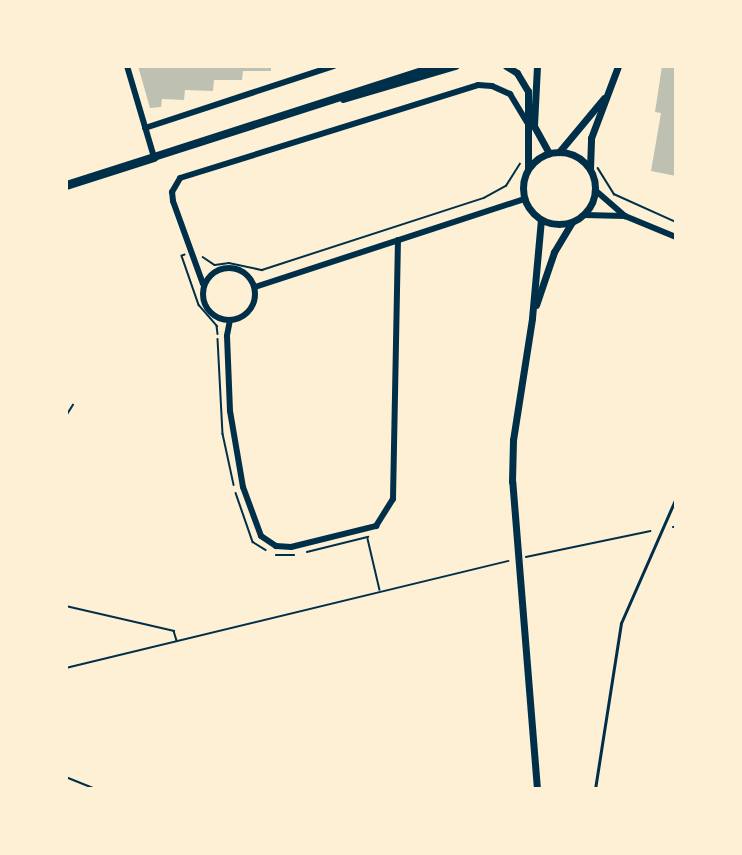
<!DOCTYPE html>
<html>
<head>
<meta charset="utf-8">
<style>
  body { margin:0 }
  #map { position:relative; width:742px; height:855px; overflow:hidden; background:#fdf0d5; font-family:Overpass,sans-serif }
  div>[style] { position:absolute }
  .building>* { inset:0; background:#bec0b2 }
  .path>* { height:1.5px; margin:-0.75px; padding:0 0.75px; transform-origin:0.75px; border-radius:0.75px; background:#003049 }
  .service>* { height:3px; margin:-1.5px; padding:0 1.5px; transform-origin:1.5px; border-radius:1.5px; background:#003049 }
  .minor>* { height:6px; margin:-3px; padding:0 3px; transform-origin:3px; border-radius:3px; background:#003049 }
  .minor>.ring { margin:-3px; padding:0; box-sizing:content-box; background:none; border:6px solid #003049; border-radius:50% }
  .tertiary>* { height:7px; margin:-3.5px; padding:0 3.5px; transform-origin:3.5px; border-radius:3.5px; background:#003049 }
  .tertiary>.ring { margin:-3.5px; padding:0; box-sizing:content-box; background:none; border:7px solid #003049; border-radius:50% }
  .secondary>* { height:8px; margin:-4px; padding:0 4px; transform-origin:4px; border-radius:4px; background:#003049 }
  .trunk>* { height:9px; margin:-4.5px; padding:0 4.5px; transform-origin:4.5px; border-radius:4.5px; background:#003049 }
  span { translate:-50% -50%; white-space:nowrap; text-align:center; line-height:1.15; -webkit-text-stroke:5px #fdf0d5; paint-order:stroke }
  .frame { position:absolute; inset:0; border:68px solid #fdf0d5; pointer-events:none }
</style>
</head>
<body>
<div id="map">
  <div class="building">
    <div style="clip-path:polygon(138px 66px,271px 66px,271px 71px,243px 71px,242px 80px,214px 80px,213px 91px,185px 90px,184px 100px,162px 99px,161px 107px,150px 108px)"></div>
    <div style="clip-path:polygon(662px 66px,676px 66px,676px 176px,651px 171px,661px 113px,655px 112px)"></div>
  </div>
  <div class="path">
    <div style="left:598px;top:168px;width:31px;rotate:58deg"></div>
    <div style="left:614px;top:194px;width:68px;rotate:24.3deg"></div>
    <div style="left:185px;top:255px;width:3px;rotate:162deg"></div>
    <div style="left:182px;top:256px;width:52px;rotate:70.9deg"></div>
    <div style="left:199px;top:305px;width:28px;rotate:49deg"></div>
    <div style="left:217px;top:326px;width:8px;rotate:83deg"></div>
    <div style="left:203px;top:257px;width:14px;rotate:34deg"></div>
    <div style="left:215px;top:265px;width:14px;rotate:-8deg"></div>
    <div style="left:229px;top:263px;width:34px;rotate:12deg"></div>
    <div style="left:262px;top:270px;width:233px;rotate:-18deg"></div>
    <div style="left:484px;top:198px;width:25px;rotate:-29deg"></div>
    <div style="left:506px;top:186px;width:26px;rotate:-58deg"></div>
    <div style="left:218px;top:339px;width:95px;rotate:87deg"></div>
    <div style="left:223px;top:434px;width:52px;rotate:77.8deg"></div>
    <div style="left:66px;top:416px;width:13px;rotate:-58deg"></div>
    <div style="left:236px;top:493px;width:52px;rotate:70.9deg"></div>
    <div style="left:253px;top:542px;width:15px;rotate:32deg"></div>
    <div style="left:673px;top:527px;width:3px"></div>
    <div style="left:368px;top:539px;width:52px;rotate:76.8deg"></div>
    <div style="left:307px;top:552px;width:63px;rotate:-13.8deg"></div>
    <div style="left:276px;top:555px;width:18px"></div>
    <div style="left:526px;top:557px;width:127px;rotate:-11.8deg"></div>
    <div style="left:66px;top:606px;width:111px;rotate:13deg"></div>
    <div style="left:174px;top:631px;width:10px;rotate:73deg"></div>
    <div style="left:66px;top:668px;width:455px;rotate:-13.6deg"></div>
    <div style="left:66px;top:777px;width:31px;rotate:22deg"></div>
  </div>
  <div class="service">
    <div style="left:595px;top:789px;width:168px;rotate:-81.1deg"></div>
    <div style="left:621px;top:623px;width:137px;rotate:-66.3deg"></div>
  </div>
  <div class="minor">
    <div style="left:127px;top:66px;width:95px;rotate:73.5deg"></div>
    <div style="left:145px;top:128px;width:199px;rotate:-18.2deg"></div>
    <div style="left:595px;top:190px;width:40px;rotate:41deg"></div>
    <div style="left:625px;top:216px;width:55px;rotate:22.4deg"></div>
    <div style="left:584px;top:215px;width:41px;rotate:1.4deg"></div>
    <div class="ring" style="left:203px;top:268px;width:46px;height:46px"></div>
    <div style="left:203px;top:284px;width:88px;rotate:-109.9deg"></div>
    <div style="left:173px;top:201px;width:9px;rotate:-96deg"></div>
    <div style="left:172px;top:192px;width:16px;rotate:-60deg"></div>
    <div style="left:180px;top:178px;width:312px;rotate:-17.3deg"></div>
    <div style="left:478px;top:85px;width:14px;rotate:4deg"></div>
    <div style="left:492px;top:86px;width:20px;rotate:24deg"></div>
    <div style="left:510px;top:94px;width:33px;rotate:59deg"></div>
    <div style="left:255px;top:287px;width:283px;rotate:-18.1deg"></div>
    <div style="left:230px;top:320px;width:16px;rotate:101deg"></div>
    <div style="left:227px;top:336px;width:75px;rotate:87.7deg"></div>
    <div style="left:230px;top:411px;width:77px;rotate:80.3deg"></div>
    <div style="left:243px;top:487px;width:52px;rotate:69.8deg"></div>
    <div style="left:261px;top:536px;width:18px;rotate:34deg"></div>
    <div style="left:276px;top:546px;width:15px;rotate:4deg"></div>
    <div style="left:291px;top:547px;width:88px;rotate:-13.9deg"></div>
    <div style="left:376px;top:526px;width:32px;rotate:-58deg"></div>
    <div style="left:393px;top:499px;width:259px;rotate:-88.9deg"></div>
  </div>
  <div class="tertiary">
    <div style="left:506px;top:66px;width:13px;rotate:32deg"></div>
    <div style="left:517px;top:73px;width:21px;rotate:59deg"></div>
    <div style="left:528px;top:91px;width:77px;rotate:90deg"></div>
    <div style="left:537px;top:66px;width:60px;rotate:92.9deg"></div>
    <div style="left:534px;top:126px;width:31px;rotate:61deg"></div>
    <div style="left:343px;top:99px;width:117px;rotate:-16.4deg"></div>
    <div class="ring" style="left:523px;top:152px;width:65px;height:65px"></div>
    <div style="left:559px;top:152px;width:70px;rotate:-50.2deg"></div>
    <div style="left:590px;top:169px;width:31px;rotate:-88deg"></div>
    <div style="left:591px;top:138px;width:77px;rotate:-69.4deg"></div>
    <div style="left:536px;top:305px;width:56px;rotate:-71.2deg"></div>
    <div style="left:554px;top:252px;width:35px;rotate:-59deg"></div>
    <div style="left:537px;top:789px;width:309px;rotate:-94.6deg"></div>
    <div style="left:512px;top:481px;width:41px;rotate:-88.6deg"></div>
    <div style="left:513px;top:440px;width:123px;rotate:-81.1deg"></div>
    <div style="left:532px;top:318px;width:98px;rotate:-84.8deg"></div>
  </div>
  <div class="secondary">
    <div style="left:154px;top:157px;width:297px;rotate:-17.8deg"></div>
  </div>
  <div class="trunk">
    <div style="left:66px;top:185px;width:92px;rotate:-17.7deg"></div>
  </div>
  <div class="frame"></div>
</div>
</body>
</html>
